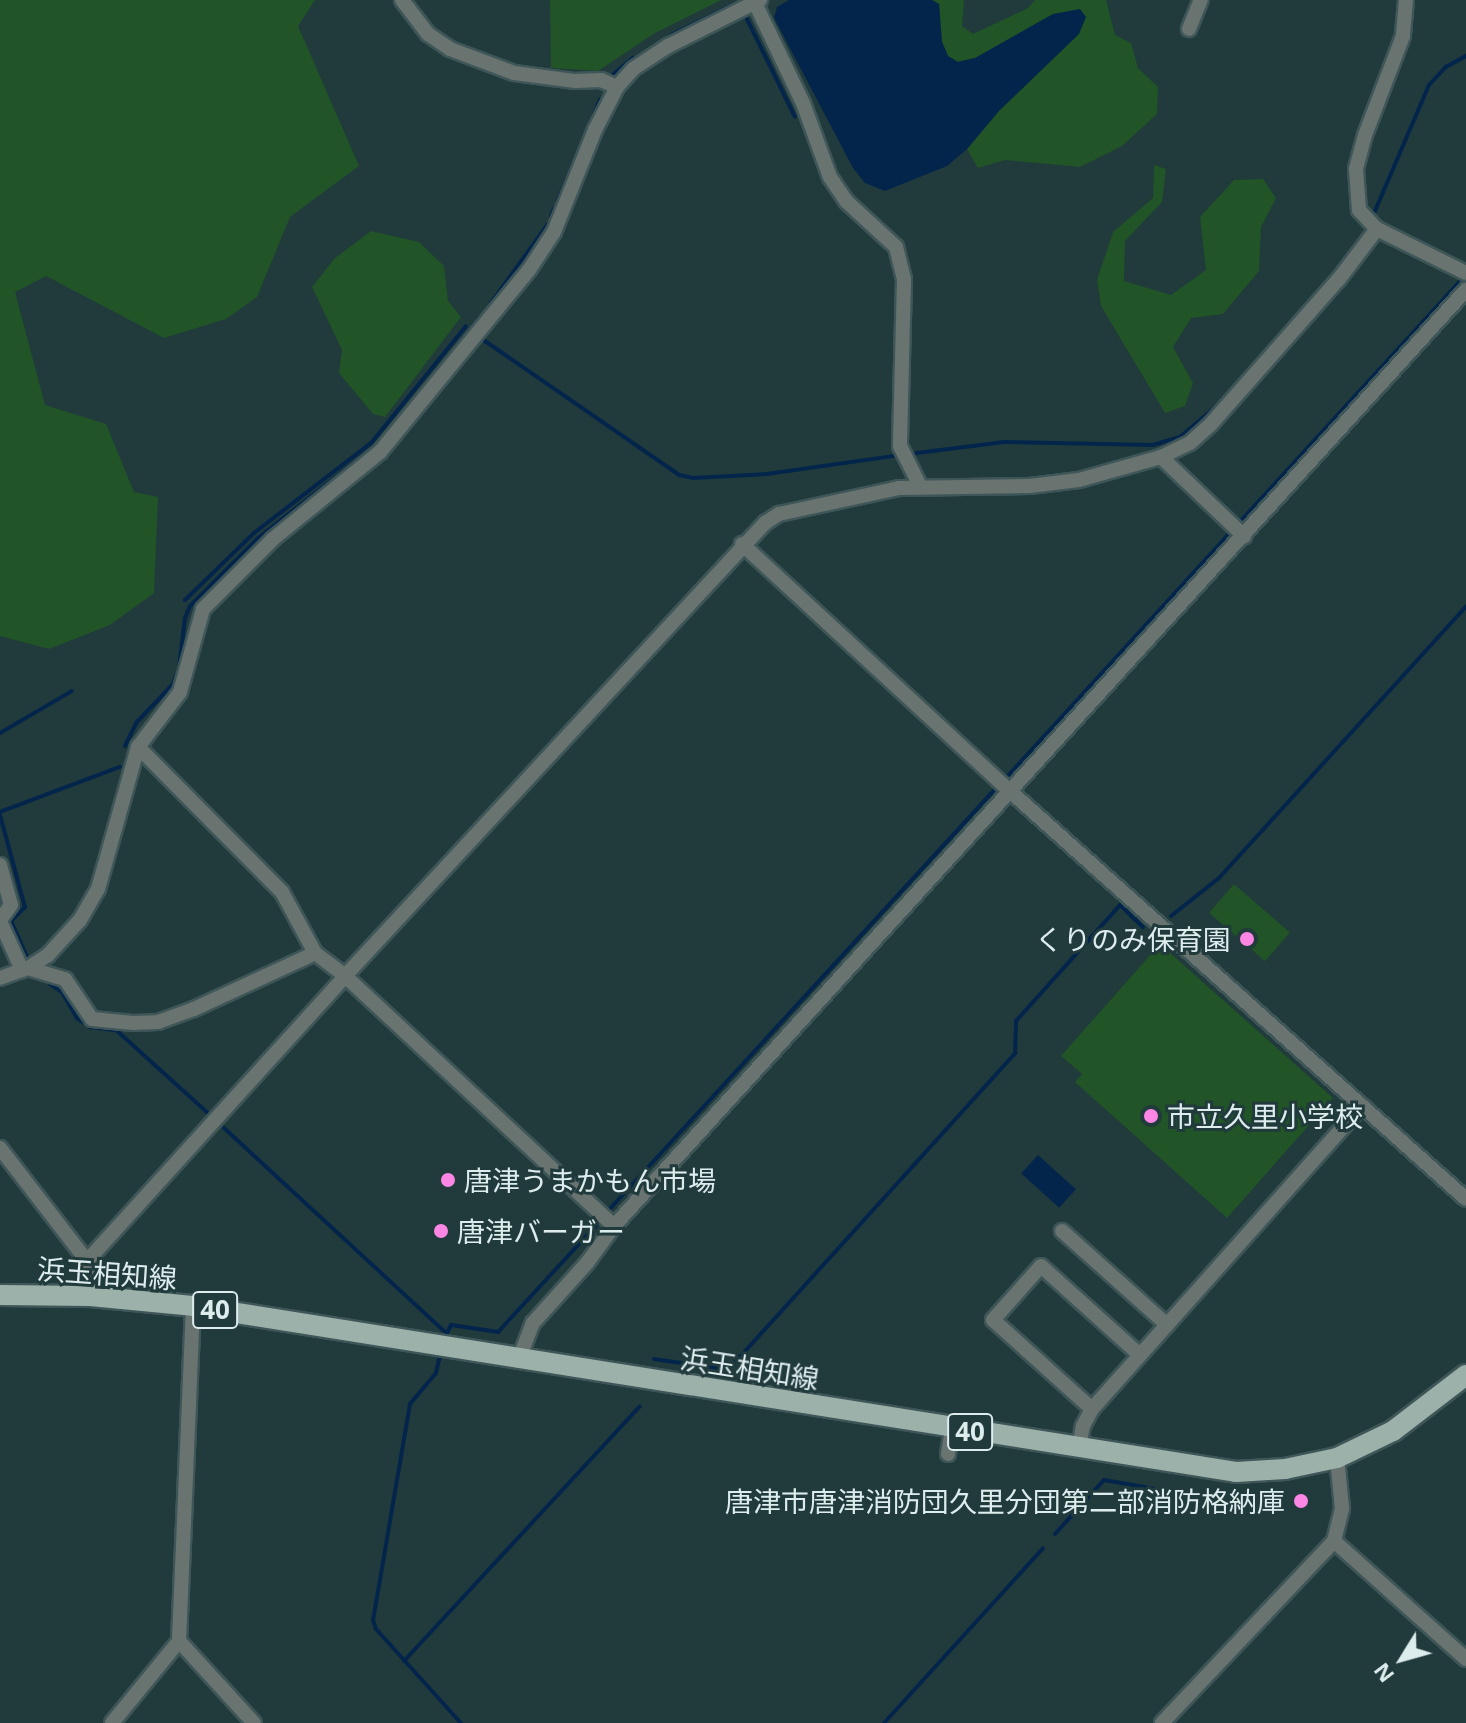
<!DOCTYPE html>
<html>
<head>
<meta charset="utf-8">
<style>
  body { margin:0 }
  #map { position:relative; width:1466px; height:1723px; overflow:hidden; background:#213a3c; font-family:"Open Sans","Noto Sans JP",sans-serif }
  div>[style] { position:absolute }
  .green>* { inset:0; background:#215427; transform-origin:0 0 }
  .water>* { inset:0; background:#03254c; transform-origin:0 0 }
  .stream>* { height:4px; margin:-2px; padding:0 2px; transform-origin:2px; border-radius:2px; background:#03254c }
  .roads { filter:drop-shadow(2px 0 #3f5658) drop-shadow(-2px 0 #3f5658) drop-shadow(0 2px #3f5658) drop-shadow(0 -2px #3f5658) }
  .street>* { height:14px; margin:-7px; padding:0 7px; transform-origin:7px; border-radius:7px; background:#697470 }
  .primary>* { height:20px; margin:-10px; padding:0 10px; transform-origin:10px; border-radius:10px; background:#9bb1aa }
  .dots>* { width:22px; height:22px; translate:-50% -50%; box-sizing:border-box; border:4px solid #213a3c; border-radius:50% }
  span { translate:-50% -50%; white-space:nowrap; text-align:center; line-height:1.15; -webkit-text-stroke:6px #213a3c; paint-order:stroke }
  .shield-label span { padding:2px 6px; background:#213a3c; border:2px solid; border-radius:6px; -webkit-text-stroke-width:0 }
  .shield-label { font-size:26px; color:#ddeced; font-weight:700 }
  .poi-label { font-size:28px; color:#ddeced }
  .right { translate:-100% -50%; text-align:right }
  .left { translate:0 -50%; text-align:left }
  .street-label { font-size:28px; color:#ddeced }
  .north { position:absolute; left:1362px; top:1619px; width:80px; height:80px; -webkit-text-stroke:6px #213a3c; paint-order:stroke; rotate:233deg; font-size:22px; font-weight:700; line-height:32px; text-align:center; color:#ddeced }
  .north::after { content:''; display:block; margin:auto; width:28px; height:36px; background:#ddeced; clip-path:polygon(50% 0,100% 100%,50% 72%,0 100%) }
</style>
</head>
<body>
<div id="map">
  <div class="green">
    <div style="clip-path:polygon(0 0,315px 0,298px 26px,359px 166px,290px 217px,257px 297px,226px 319px,164px 338px,46px 276px,15px 292px,45px 405px,106px 424px,134px 492px,158px 497px,154px 593px,110px 625px,49px 649px,0 636px)"></div>
    <div style="clip-path:polygon(550px 0,721px 0,655px 33px,598px 71px,551px 68px)"></div>
    <div style="clip-path:polygon(932px 0,964px 0,962px 26px,973px 34px,1028px 8px,1035px 0,1106px 0,1115px 35px,1131px 43px,1138px 68px,1158px 87px,1157px 114px,1122px 146px,1080px 167px,1005px 160px,978px 168px,967px 149px,999px 111px,974px 58px,957px 62px,948px 56px,942px 42px,939px 4px)"></div>
    <div style="clip-path:polygon(1154px 165px,1166px 169px,1162px 202px,1125px 241px,1124px 281px,1171px 295px,1206px 270px,1200px 217px,1234px 180px,1263px 179px,1276px 198px,1261px 227px,1259px 271px,1223px 314px,1191px 318px,1173px 347px,1193px 383px,1185px 406px,1165px 413px,1101px 306px,1097px 280px,1113px 232px,1153px 198px)"></div>
    <div style="clip-path:polygon(371px 231px,419px 242px,444px 266px,448px 301px,461px 317px,385px 417px,373px 414px,339px 373px,342px 350px,312px 287px,335px 258px)"></div>
    <div style="left:1234px;top:884px;width:74px;height:38px;rotate:41deg"></div>
    <div style="clip-path:polygon(1160px 944px,1333px 1098px,1227px 1218px,1075px 1082px,1082px 1074px,1061px 1056px)"></div>
  </div>
  <div class="water">
    <div style="clip-path:polygon(789px 0,932px 0,939px 4px,942px 42px,948px 56px,958px 62px,975px 58px,1053px 14px,1080px 9px,1086px 17px,1079px 34px,999px 111px,967px 149px,947px 166px,885px 191px,865px 183px,853px 168px,774px 18px,777px 7px)"></div>
    <div style="left:1038px;top:1155px;width:51px;height:25px;rotate:42deg"></div>
  </div>
  <div class="stream">
    <div style="left:746px;top:17px;width:111px;rotate:63.9deg"></div>
    <div style="left:671px;top:35px;width:72px;rotate:-26.2deg"></div>
    <div style="left:610px;top:77px;width:30px;rotate:-40deg"></div>
    <div style="left:592px;top:120px;width:22px;rotate:-69deg"></div>
    <div style="left:558px;top:200px;width:77px;rotate:-67.1deg"></div>
    <div style="left:1375px;top:211px;width:137px;rotate:-66.8deg"></div>
    <div style="left:1429px;top:85px;width:25px;rotate:-47deg"></div>
    <div style="left:1446px;top:67px;width:23px;rotate:-29deg"></div>
    <div style="left:551px;top:216px;width:8px;rotate:-67deg"></div>
    <div style="left:491px;top:303px;width:97px;rotate:-54.2deg"></div>
    <div style="left:485px;top:341px;width:236px;rotate:34.6deg"></div>
    <div style="left:679px;top:475px;width:14px;rotate:12deg"></div>
    <div style="left:693px;top:478px;width:74px;rotate:-3.1deg"></div>
    <div style="left:767px;top:474px;width:134px;rotate:-8.1deg"></div>
    <div style="left:424px;top:387px;width:90px;rotate:-51.3deg"></div>
    <div style="left:1223px;top:400px;width:38px;rotate:-48deg"></div>
    <div style="left:909px;top:454px;width:96px;rotate:-7.2deg"></div>
    <div style="left:1004px;top:442px;width:149px;rotate:1.2deg"></div>
    <div style="left:1153px;top:445px;width:28px;rotate:-17deg"></div>
    <div style="left:1180px;top:437px;width:48px;rotate:-40deg"></div>
    <div style="left:185px;top:600px;width:96px;rotate:-44.2deg"></div>
    <div style="left:254px;top:533px;width:149px;rotate:-37.6deg"></div>
    <div style="left:372px;top:442px;width:149px;rotate:-51deg"></div>
    <div style="left:0;top:733px;width:83px;rotate:-30.3deg"></div>
    <div style="left:125px;top:746px;width:25px;rotate:-64deg"></div>
    <div style="left:136px;top:723px;width:54px;rotate:-46.5deg"></div>
    <div style="left:173px;top:684px;width:17px;rotate:-69deg"></div>
    <div style="left:179px;top:668px;width:50px;rotate:-83.2deg"></div>
    <div style="left:185px;top:618px;width:13px;rotate:-67deg"></div>
    <div style="left:190px;top:606px;width:96px;rotate:-45deg"></div>
    <div style="left:258px;top:538px;width:152px;rotate:-38.1deg"></div>
    <div style="left:1004px;top:780px;width:677px;rotate:-47.57deg"></div>
    <div style="left:0;top:812px;width:128px;rotate:-20.6deg"></div>
    <div style="left:0;top:815px;width:95px;rotate:74.8deg"></div>
    <div style="left:25px;top:907px;width:20px;rotate:135deg"></div>
    <div style="left:11px;top:921px;width:39px;rotate:66deg"></div>
    <div style="left:1171px;top:916px;width:61px;rotate:-38.4deg"></div>
    <div style="left:1219px;top:878px;width:367px;rotate:-47.7deg"></div>
    <div style="left:50px;top:984px;width:14px;rotate:34deg"></div>
    <div style="left:62px;top:992px;width:30px;rotate:60deg"></div>
    <div style="left:77px;top:1018px;width:16px;rotate:35deg"></div>
    <div style="left:90px;top:1027px;width:26px;rotate:7deg"></div>
    <div style="left:116px;top:1030px;width:125px;rotate:42.1deg"></div>
    <div style="left:224px;top:1128px;width:301px;rotate:42.7deg"></div>
    <div style="left:606px;top:1213px;width:580px;rotate:-47.45deg"></div>
    <div style="left:444px;top:1339px;width:16px;rotate:-63deg"></div>
    <div style="left:451px;top:1325px;width:48px;rotate:8.5deg"></div>
    <div style="left:498px;top:1332px;width:152px;rotate:-47.4deg"></div>
    <div style="left:441px;top:1351px;width:23px;rotate:103deg"></div>
    <div style="left:436px;top:1373px;width:40px;rotate:130deg"></div>
    <div style="left:410px;top:1404px;width:219px;rotate:99.7deg"></div>
    <div style="left:373px;top:1620px;width:9px;rotate:72deg"></div>
    <div style="left:376px;top:1629px;width:127px;rotate:47.9deg"></div>
    <div style="left:654px;top:1359px;width:75px;rotate:8.5deg"></div>
    <div style="left:728px;top:1370px;width:428px;rotate:-47.8deg"></div>
    <div style="left:1015px;top:1053px;width:32px;rotate:-88deg"></div>
    <div style="left:1016px;top:1021px;width:156px;rotate:-48.1deg"></div>
    <div style="left:1120px;top:905px;width:32px;rotate:44deg"></div>
    <div style="left:1055px;top:1534px;width:73px;rotate:-47.8deg"></div>
    <div style="left:1104px;top:1480px;width:81px;rotate:9.9deg"></div>
    <div style="left:404px;top:1661px;width:347px;rotate:-47.2deg"></div>
    <div style="left:884px;top:1723px;width:236px;rotate:-47.7deg"></div>
  </div>
  <div class="roads">
    <div class="street">
      <div style="left:402px;top:0;width:43px;rotate:52.6deg"></div>
      <div style="left:428px;top:34px;width:27px;rotate:34deg"></div>
      <div style="left:450px;top:49px;width:68px;rotate:20.6deg"></div>
      <div style="left:514px;top:73px;width:62px;rotate:7.5deg"></div>
      <div style="left:575px;top:81px;width:26px;rotate:-2deg"></div>
      <div style="left:601px;top:80px;width:17px;rotate:24deg"></div>
      <div style="left:1406px;top:0;width:36px;rotate:95deg"></div>
      <div style="left:1403px;top:36px;width:106px;rotate:111deg"></div>
      <div style="left:1365px;top:135px;width:35px;rotate:105deg"></div>
      <div style="left:1356px;top:169px;width:41px;rotate:85.8deg"></div>
      <div style="left:1359px;top:210px;width:26px;rotate:47deg"></div>
      <div style="left:1377px;top:229px;width:99px;rotate:26.3deg"></div>
      <div style="left:755px;top:3px;width:111px;rotate:64.4deg"></div>
      <div style="left:803px;top:103px;width:79px;rotate:70deg"></div>
      <div style="left:830px;top:177px;width:29px;rotate:56deg"></div>
      <div style="left:846px;top:201px;width:68px;rotate:42.6deg"></div>
      <div style="left:896px;top:247px;width:33px;rotate:76deg"></div>
      <div style="left:904px;top:279px;width:167px;rotate:91.4deg"></div>
      <div style="left:900px;top:446px;width:45px;rotate:63.4deg"></div>
      <div style="left:1189px;top:29px;width:31px;rotate:-68deg"></div>
      <div style="left:1161px;top:457px;width:115px;rotate:43.6deg"></div>
      <div style="left:742px;top:544px;width:366px;rotate:42.7deg"></div>
      <div style="left:1011px;top:792px;width:610px;rotate:41.81deg"></div>
      <div style="left:138px;top:747px;width:204px;rotate:45.2deg"></div>
      <div style="left:282px;top:892px;width:69px;rotate:61.6deg"></div>
      <div style="left:315px;top:953px;width:38px;rotate:37deg"></div>
      <div style="left:345px;top:976px;width:367px;rotate:42.9deg"></div>
      <div style="left:0;top:865px;width:41px;rotate:74.6deg"></div>
      <div style="left:11px;top:905px;width:19px;rotate:126deg"></div>
      <div style="left:0;top:921px;width:54px;rotate:65.8deg"></div>
      <div style="left:28px;top:968px;width:39px;rotate:17deg"></div>
      <div style="left:65px;top:979px;width:48px;rotate:56deg"></div>
      <div style="left:92px;top:1019px;width:41px;rotate:5.6deg"></div>
      <div style="left:133px;top:1023px;width:25px;rotate:-2deg"></div>
      <div style="left:158px;top:1022px;width:38px;rotate:-20deg"></div>
      <div style="left:194px;top:1009px;width:133px;rotate:-24.8deg"></div>
      <div style="left:0;top:978px;width:30px;rotate:-20deg"></div>
      <div style="left:28px;top:968px;width:24px;rotate:-33deg"></div>
      <div style="left:48px;top:955px;width:47px;rotate:-47.6deg"></div>
      <div style="left:80px;top:920px;width:36px;rotate:-60deg"></div>
      <div style="left:98px;top:889px;width:148px;rotate:-74.3deg"></div>
      <div style="left:138px;top:747px;width:69px;rotate:-52.6deg"></div>
      <div style="left:180px;top:692px;width:86px;rotate:-74.5deg"></div>
      <div style="left:203px;top:609px;width:99px;rotate:-45deg"></div>
      <div style="left:273px;top:539px;width:138px;rotate:-39.1deg"></div>
      <div style="left:380px;top:452px;width:235px;rotate:-50.7deg"></div>
      <div style="left:529px;top:270px;width:45px;rotate:-56.7deg"></div>
      <div style="left:554px;top:232px;width:110px;rotate:-68.1deg"></div>
      <div style="left:595px;top:130px;width:48px;rotate:-62.9deg"></div>
      <div style="left:617px;top:87px;width:24px;rotate:-48deg"></div>
      <div style="left:633px;top:69px;width:42px;rotate:-33.3deg"></div>
      <div style="left:668px;top:46px;width:103px;rotate:-26.6deg"></div>
      <div style="left:0;top:1148px;width:143px;rotate:52.4deg"></div>
      <div style="left:87px;top:1261px;width:35px;rotate:85deg"></div>
      <div style="left:1062px;top:1231px;width:141px;rotate:41.8deg"></div>
      <div style="left:87px;top:1261px;width:384px;rotate:-47.8deg"></div>
      <div style="left:345px;top:976px;width:618px;rotate:-47.16deg"></div>
      <div style="left:765px;top:523px;width:17px;rotate:-33deg"></div>
      <div style="left:779px;top:514px;width:123px;rotate:-12.2deg"></div>
      <div style="left:899px;top:488px;width:131px;rotate:-0.9deg"></div>
      <div style="left:1030px;top:486px;width:49px;rotate:-7deg"></div>
      <div style="left:1079px;top:480px;width:85px;rotate:-15.7deg"></div>
      <div style="left:1161px;top:457px;width:32px;rotate:-26deg"></div>
      <div style="left:1190px;top:443px;width:28px;rotate:-42deg"></div>
      <div style="left:1211px;top:424px;width:193px;rotate:-48.6deg"></div>
      <div style="left:1339px;top:279px;width:63px;rotate:-52.8deg"></div>
      <div style="left:519px;top:1359px;width:39px;rotate:-69deg"></div>
      <div style="left:533px;top:1323px;width:81px;rotate:-48deg"></div>
      <div style="left:587px;top:1263px;width:46px;rotate:-53.9deg"></div>
      <div style="left:614px;top:1226px;width:1266px;rotate:-47.69deg"></div>
      <div style="left:1092px;top:1409px;width:133px;rotate:-138deg"></div>
      <div style="left:993px;top:1320px;width:72px;rotate:-48.4deg"></div>
      <div style="left:1041px;top:1266px;width:133px;rotate:42deg"></div>
      <div style="left:1079px;top:1448px;width:22px;rotate:-80deg"></div>
      <div style="left:1083px;top:1426px;width:19px;rotate:-62deg"></div>
      <div style="left:1092px;top:1409px;width:406px;rotate:-48.3deg"></div>
      <div style="left:948px;top:1454px;width:25px;rotate:-81deg"></div>
      <div style="left:1334px;top:1541px;width:177px;rotate:41.8deg"></div>
      <div style="left:179px;top:1641px;width:111px;rotate:47.6deg"></div>
      <div style="left:112px;top:1723px;width:106px;rotate:-50.7deg"></div>
      <div style="left:179px;top:1641px;width:335px;rotate:-87.6deg"></div>
      <div style="left:1162px;top:1723px;width:250px;rotate:-46.6deg"></div>
      <div style="left:1334px;top:1541px;width:34px;rotate:-76deg"></div>
      <div style="left:1342px;top:1508px;width:50px;rotate:-95.7deg"></div>
    </div>
    <div class="primary">
      <div style="left:0;top:1295px;width:90px;rotate:0.6deg"></div>
      <div style="left:90px;top:1296px;width:103px;rotate:5.5deg"></div>
      <div style="left:193px;top:1306px;width:1056px;rotate:9.04deg"></div>
      <div style="left:1236px;top:1472px;width:49px;rotate:-3.5deg"></div>
      <div style="left:1285px;top:1469px;width:53px;rotate:-11.9deg"></div>
      <div style="left:1337px;top:1458px;width:62px;rotate:-25.7deg"></div>
      <div style="left:1393px;top:1431px;width:92px;rotate:-37.5deg"></div>
    </div>
  </div>
  <div class="dots">
    <div style="left:1247px;top:939px;background:#fc86e3"></div>
    <div style="left:1151px;top:1116px;background:#fc86e3"></div>
    <div style="left:448px;top:1180px;background:#fc86e3"></div>
    <div style="left:441px;top:1231px;background:#fc86e3"></div>
    <div style="left:1301px;top:1501px;background:#fc86e3"></div>
  </div>
  <div class="shield-label">
    <span style="left:215px;top:1310px">40</span>
    <span style="left:970px;top:1432px">40</span>
  </div>
  <div class="poi-label">
    <span class="right" style="left:1231px;top:939px">くりのみ保育園</span>
    <span class="left" style="left:1167px;top:1116px">市立久里小学校</span>
    <span class="left" style="left:464px;top:1180px">唐津うまかもん市場</span>
    <span class="left" style="left:457px;top:1231px">唐津バーガー</span>
    <span class="right" style="left:1285px;top:1501px">唐津市唐津消防団久里分団第二部消防格納庫</span>
  </div>
  <div class="street-label">
    <span style="left:107px;top:1273px;rotate:4deg">浜玉相知線</span>
    <span style="left:750px;top:1368px;rotate:9deg">浜玉相知線</span>
  </div>
  <div class="north">N</div>
</div>
</body>
</html>
